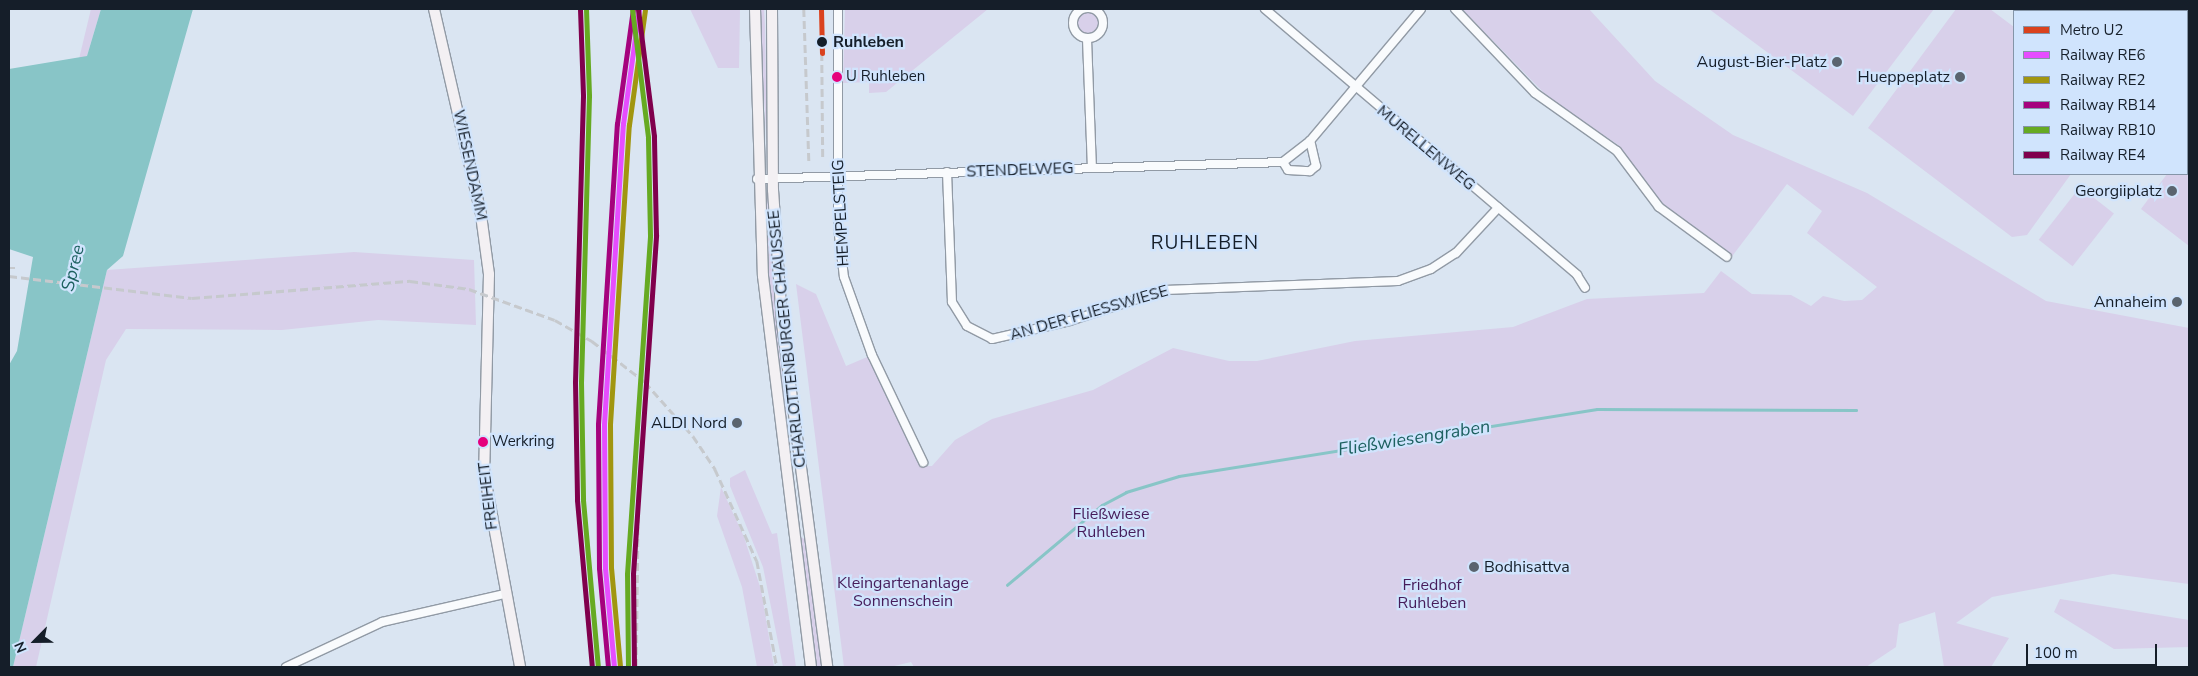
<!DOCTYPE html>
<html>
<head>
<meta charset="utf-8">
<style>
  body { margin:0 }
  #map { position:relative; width:2198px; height:676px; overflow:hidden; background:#dae5f2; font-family:"Nunito Sans",sans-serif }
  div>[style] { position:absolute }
  .green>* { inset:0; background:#d8d0ea; transform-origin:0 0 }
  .round { border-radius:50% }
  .water>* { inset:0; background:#88c5c7 }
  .stream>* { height:2.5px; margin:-1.25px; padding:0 1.25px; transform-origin:1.25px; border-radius:1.25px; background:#88c5c7 }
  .roads { filter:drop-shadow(1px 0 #919aa5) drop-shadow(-1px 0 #919aa5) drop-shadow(0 1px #919aa5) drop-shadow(0 -1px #919aa5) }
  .street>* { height:8px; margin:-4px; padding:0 4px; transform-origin:4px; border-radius:4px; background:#f9fbfd }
  .street>.ring { margin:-4px; padding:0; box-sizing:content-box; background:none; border:8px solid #f9fbfd; border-radius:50% }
  .secondary>* { height:10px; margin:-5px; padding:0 5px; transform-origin:5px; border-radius:5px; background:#f3f0f3 }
  .rail>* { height:2.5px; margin-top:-1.25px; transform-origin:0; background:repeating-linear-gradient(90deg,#c6c9cd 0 8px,transparent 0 12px) }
  .rail-1>* { height:5px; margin:-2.5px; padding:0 2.5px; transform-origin:2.5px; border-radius:2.5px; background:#e64dff }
  .rail-2>* { height:5px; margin:-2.5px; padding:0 2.5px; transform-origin:2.5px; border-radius:2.5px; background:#a19610 }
  .rail-3>* { height:5px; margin:-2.5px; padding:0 2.5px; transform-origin:2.5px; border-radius:2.5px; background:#a5027d }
  .rail-4>* { height:5px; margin:-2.5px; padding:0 2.5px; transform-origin:2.5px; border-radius:2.5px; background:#6a2 }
  .rail-5>* { height:5px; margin:-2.5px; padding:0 2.5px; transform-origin:2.5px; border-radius:2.5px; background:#80004d }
  .metro-1>* { height:5px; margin:-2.5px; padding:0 2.5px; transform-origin:2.5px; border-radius:2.5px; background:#da421e }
  .dots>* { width:14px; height:14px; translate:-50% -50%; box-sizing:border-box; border:2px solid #d0e4fd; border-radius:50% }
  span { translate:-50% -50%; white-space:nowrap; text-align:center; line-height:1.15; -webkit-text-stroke:4.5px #d0e4fd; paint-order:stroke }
  .bus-label { font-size:15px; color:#151e29 }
  .left { translate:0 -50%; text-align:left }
  .stop-label { font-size:16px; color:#151e29; font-weight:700 }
  .poi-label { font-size:16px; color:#151e29 }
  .right { translate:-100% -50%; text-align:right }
  .street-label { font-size:16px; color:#151e29 }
  .park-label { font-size:16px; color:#461c5a }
  .water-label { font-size:18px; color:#1d6160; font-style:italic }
  .quarter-label { font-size:19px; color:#151e29; letter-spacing:1px }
  .frame { position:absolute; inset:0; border:10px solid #151e29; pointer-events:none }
  .legend { position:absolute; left:2013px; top:10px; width:175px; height:165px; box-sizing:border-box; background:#d0e4fd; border:1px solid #8595a8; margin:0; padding:6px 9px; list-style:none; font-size:15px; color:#151e29 }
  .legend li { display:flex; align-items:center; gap:10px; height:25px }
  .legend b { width:25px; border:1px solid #8595a8 }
  .north { position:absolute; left:10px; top:616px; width:50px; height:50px; -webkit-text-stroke:4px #d0e4fd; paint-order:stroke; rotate:247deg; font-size:14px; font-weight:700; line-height:20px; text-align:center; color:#151e29 }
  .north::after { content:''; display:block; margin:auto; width:18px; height:22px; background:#151e29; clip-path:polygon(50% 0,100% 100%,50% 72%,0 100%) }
  .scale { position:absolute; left:2026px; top:644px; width:131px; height:22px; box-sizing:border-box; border:2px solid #151e29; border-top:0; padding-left:6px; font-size:15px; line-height:18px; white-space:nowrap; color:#151e29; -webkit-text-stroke:4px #d0e4fd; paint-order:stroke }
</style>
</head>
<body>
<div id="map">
  <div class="green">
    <div style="clip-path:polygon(91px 9px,101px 9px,87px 56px,79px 59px)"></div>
    <div style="clip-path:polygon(690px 9px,740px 9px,739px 68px,718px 68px)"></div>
    <div style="clip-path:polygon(759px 9px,764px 9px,765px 25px,767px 148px)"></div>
    <div style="clip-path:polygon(845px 9px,988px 9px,886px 92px,869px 93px,869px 82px,843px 83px)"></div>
    <div style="clip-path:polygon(1462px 9px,1589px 9px,1655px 81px,1733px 135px,1867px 193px,2046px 301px,2189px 328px,2189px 584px,2113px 574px,1992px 597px,1956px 623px,2009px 638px,1991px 667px,1944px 667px,1935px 612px,1899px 624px,1896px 647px,1866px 667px,914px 667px,911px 662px,890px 667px,844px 667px,796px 284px,816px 294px,846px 366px,872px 355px,924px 466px,932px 466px,955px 440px,992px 419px,1093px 390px,1173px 348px,1229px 361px,1257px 361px,1355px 341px,1513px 327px,1587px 299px,1704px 293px,1721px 271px,1752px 294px,1791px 295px,1811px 306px,1823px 296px,1844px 301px,1862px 300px,1877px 287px,1807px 233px,1822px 211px,1787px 184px,1730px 259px,1668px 210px,1617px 144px,1551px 100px)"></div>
    <div style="clip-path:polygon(1709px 9px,1934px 9px,1853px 116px)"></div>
    <div style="clip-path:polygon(1956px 9px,1990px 9px,2014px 27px,2014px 174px,2071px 174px,2027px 235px,2012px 237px,1868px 128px)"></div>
    <div style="clip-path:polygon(2058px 9px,2169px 9px,2167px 11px)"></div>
    <div class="round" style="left:1077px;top:12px;width:22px;height:22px"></div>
    <div style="clip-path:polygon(2189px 13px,2189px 115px,2187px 114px)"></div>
    <div style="clip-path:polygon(2187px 158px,2189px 160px,2189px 246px,2141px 209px,2167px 174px,2187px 174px)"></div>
    <div style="left:2080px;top:187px;width:43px;height:67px;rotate:38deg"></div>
    <div style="clip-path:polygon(767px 188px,777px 331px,799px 524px,769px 285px)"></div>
    <div style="clip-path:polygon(354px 252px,474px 260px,476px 325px,378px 320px,282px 330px,126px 329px,106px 360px,36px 667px,13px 667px,107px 270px)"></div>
    <div style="clip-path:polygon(745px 470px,772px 534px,777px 533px,796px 667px,783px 667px,763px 567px,730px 486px,730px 478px)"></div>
    <div style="clip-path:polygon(721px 487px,744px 537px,761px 590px,774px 667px,757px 667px,742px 587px,717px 516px)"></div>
    <div style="clip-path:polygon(801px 537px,804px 539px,822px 667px,816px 667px)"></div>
    <div style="clip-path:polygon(2060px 599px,2189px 620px,2189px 647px,2114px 649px,2054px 612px)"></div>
  </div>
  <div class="water">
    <div style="clip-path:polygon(101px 9px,193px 9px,123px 256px,107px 270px,13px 667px,9px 667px,9px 365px,17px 351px,33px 257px,9px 249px,9px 69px,87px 56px)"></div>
  </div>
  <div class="stream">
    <div style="left:1007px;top:585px;width:124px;rotate:-40.1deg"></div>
    <div style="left:1102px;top:505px;width:27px;rotate:-28deg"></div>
    <div style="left:1126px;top:492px;width:55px;rotate:-16.8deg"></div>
    <div style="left:1179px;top:476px;width:423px;rotate:-9.1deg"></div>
    <div style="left:1597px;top:409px;width:259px;rotate:0.2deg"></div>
  </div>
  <div class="roads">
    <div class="street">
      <div class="ring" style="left:1073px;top:8px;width:22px;height:22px"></div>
      <div style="left:838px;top:9px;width:218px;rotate:90deg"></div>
      <div style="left:838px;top:227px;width:50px;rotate:83.2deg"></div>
      <div style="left:844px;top:277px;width:83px;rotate:70.3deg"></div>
      <div style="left:872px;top:355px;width:119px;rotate:64.5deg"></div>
      <div style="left:1265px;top:9px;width:410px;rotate:40.4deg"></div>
      <div style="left:1577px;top:275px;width:15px;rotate:58deg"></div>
      <div style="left:1455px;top:9px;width:116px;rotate:46.4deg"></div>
      <div style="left:1535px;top:93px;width:100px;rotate:35.3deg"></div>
      <div style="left:1617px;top:151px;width:70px;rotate:53.1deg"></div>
      <div style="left:1659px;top:207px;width:84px;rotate:36.3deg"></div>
      <div style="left:1087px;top:39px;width:129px;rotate:87.8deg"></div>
      <div style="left:1283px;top:162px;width:9px;rotate:58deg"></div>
      <div style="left:1288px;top:170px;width:22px;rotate:3deg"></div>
      <div style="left:1310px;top:171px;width:8px;rotate:-40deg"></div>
      <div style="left:1316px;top:166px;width:26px;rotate:-103deg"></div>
      <div style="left:947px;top:172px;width:130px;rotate:87.8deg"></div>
      <div style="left:952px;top:302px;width:28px;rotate:58deg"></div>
      <div style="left:967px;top:326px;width:28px;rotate:27deg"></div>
      <div style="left:992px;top:339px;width:80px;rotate:-13deg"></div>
      <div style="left:1070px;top:321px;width:100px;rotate:-18.1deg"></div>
      <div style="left:1165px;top:290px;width:233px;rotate:-2.2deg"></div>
      <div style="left:1398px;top:281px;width:35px;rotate:-20deg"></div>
      <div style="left:1431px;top:269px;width:30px;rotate:-33deg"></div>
      <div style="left:1456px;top:253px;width:62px;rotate:-47deg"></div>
      <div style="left:757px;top:179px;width:526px;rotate:-1.85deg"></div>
      <div style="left:1283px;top:162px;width:34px;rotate:-38deg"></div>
      <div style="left:1310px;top:141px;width:172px;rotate:-49.9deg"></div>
      <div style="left:286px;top:667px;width:106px;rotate:-25.1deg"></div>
      <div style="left:382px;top:622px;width:125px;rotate:-12.9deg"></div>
    </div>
    <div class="secondary">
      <div style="left:434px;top:9px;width:211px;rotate:77.1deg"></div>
      <div style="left:481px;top:215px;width:60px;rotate:82.3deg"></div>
      <div style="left:489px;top:274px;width:198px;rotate:91.4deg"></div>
      <div style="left:484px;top:472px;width:198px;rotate:79.5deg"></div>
      <div style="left:755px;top:9px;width:267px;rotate:88.3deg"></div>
      <div style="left:763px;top:276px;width:394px;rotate:83deg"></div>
      <div style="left:772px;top:9px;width:181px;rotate:89.7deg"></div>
      <div style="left:773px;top:190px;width:133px;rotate:86.1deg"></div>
      <div style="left:782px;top:323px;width:347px;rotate:82.5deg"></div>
    </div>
  </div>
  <div class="rail">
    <div style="left:804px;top:9px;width:152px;rotate:88.1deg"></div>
    <div style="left:822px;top:53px;width:107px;rotate:89.5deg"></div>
    <div style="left:9px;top:268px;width:6px"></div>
    <div style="left:9px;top:276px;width:184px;rotate:6.9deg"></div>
    <div style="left:192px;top:298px;width:219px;rotate:-4.5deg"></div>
    <div style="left:410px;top:281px;width:60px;rotate:7.7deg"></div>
    <div style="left:469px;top:289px;width:91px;rotate:19.8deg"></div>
    <div style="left:555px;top:320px;width:43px;rotate:29.6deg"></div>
    <div style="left:592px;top:341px;width:67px;rotate:37.7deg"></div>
    <div style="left:645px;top:382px;width:72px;rotate:48.4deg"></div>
    <div style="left:693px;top:436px;width:40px;rotate:56deg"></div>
    <div style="left:715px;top:469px;width:101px;rotate:65.5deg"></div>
    <div style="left:757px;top:561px;width:108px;rotate:79.3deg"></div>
    <div style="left:636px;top:667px;width:174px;rotate:-89.3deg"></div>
    <div style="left:638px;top:493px;width:258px;rotate:-85.8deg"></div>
    <div style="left:657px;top:236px;width:99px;rotate:-91.7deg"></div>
    <div style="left:654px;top:137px;width:81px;rotate:-96.4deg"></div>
  </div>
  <div class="rail-1">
    <div style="left:614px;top:667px;width:99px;rotate:-95.2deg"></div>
    <div style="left:605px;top:568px;width:144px;rotate:-90.4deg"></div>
    <div style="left:604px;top:424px;width:301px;rotate:-86.4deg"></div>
    <div style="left:623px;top:124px;width:116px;rotate:-82.1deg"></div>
  </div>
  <div class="rail-2">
    <div style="left:620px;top:666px;width:98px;rotate:-95.2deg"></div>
    <div style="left:611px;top:568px;width:144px;rotate:-90.4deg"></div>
    <div style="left:610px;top:424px;width:300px;rotate:-86.4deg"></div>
    <div style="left:629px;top:125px;width:116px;rotate:-82.1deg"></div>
  </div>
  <div class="rail-3">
    <div style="left:608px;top:667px;width:99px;rotate:-95.2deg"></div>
    <div style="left:599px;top:568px;width:144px;rotate:-90.4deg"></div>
    <div style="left:598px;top:424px;width:301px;rotate:-86.4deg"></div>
    <div style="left:617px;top:124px;width:116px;rotate:-82.1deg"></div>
  </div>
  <div class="rail-4">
    <div style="left:586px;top:9px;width:87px;rotate:88deg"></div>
    <div style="left:589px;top:96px;width:286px;rotate:91.6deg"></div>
    <div style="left:581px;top:382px;width:118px;rotate:89deg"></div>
    <div style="left:583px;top:500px;width:168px;rotate:84.9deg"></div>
    <div style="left:628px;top:667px;width:93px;rotate:-90.6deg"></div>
    <div style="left:627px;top:574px;width:340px;rotate:-86.1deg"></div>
    <div style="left:650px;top:235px;width:98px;rotate:-91.2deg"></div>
    <div style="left:648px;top:137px;width:129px;rotate:-97.1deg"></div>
  </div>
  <div class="rail-5">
    <div style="left:580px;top:9px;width:87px;rotate:88deg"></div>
    <div style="left:583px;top:96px;width:286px;rotate:91.6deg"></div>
    <div style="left:575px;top:382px;width:118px;rotate:89deg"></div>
    <div style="left:577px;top:500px;width:168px;rotate:84.9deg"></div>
    <div style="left:634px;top:667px;width:93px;rotate:-90.6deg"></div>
    <div style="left:633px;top:574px;width:340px;rotate:-86.1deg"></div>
    <div style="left:656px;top:235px;width:99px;rotate:-91.2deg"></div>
    <div style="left:654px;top:136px;width:128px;rotate:-97.2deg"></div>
  </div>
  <div class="metro-1">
    <div style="left:821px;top:9px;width:44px;rotate:88.7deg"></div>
  </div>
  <div class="dots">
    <div style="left:822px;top:42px;background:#151e29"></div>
    <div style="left:1837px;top:62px;background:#5a646f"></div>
    <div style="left:837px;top:77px;background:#e5007d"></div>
    <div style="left:1960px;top:77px;background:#5a646f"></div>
    <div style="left:2172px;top:191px;background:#5a646f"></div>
    <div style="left:2177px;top:302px;background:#5a646f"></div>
    <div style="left:737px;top:423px;background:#5a646f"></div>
    <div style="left:483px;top:442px;background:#e5007d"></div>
    <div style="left:1474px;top:567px;background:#5a646f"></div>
  </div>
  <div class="bus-label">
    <span class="left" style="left:846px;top:77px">U Ruhleben</span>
    <span class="left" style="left:492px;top:442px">Werkring</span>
  </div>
  <div class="stop-label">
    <span class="left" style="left:833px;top:42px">Ruhleben</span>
  </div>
  <div class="poi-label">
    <span class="right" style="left:1827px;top:62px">August-Bier-Platz</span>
    <span class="right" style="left:1950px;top:77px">Hueppeplatz</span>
    <span class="right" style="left:2162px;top:191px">Georgiiplatz</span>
    <span class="right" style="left:2167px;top:302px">Annaheim</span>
    <span class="right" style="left:727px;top:423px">ALDI Nord</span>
    <span class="left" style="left:1484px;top:567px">Bodhisattva</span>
  </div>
  <div class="street-label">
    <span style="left:1426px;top:148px;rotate:40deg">MURELLENWEG</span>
    <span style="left:470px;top:165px;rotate:78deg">WIESENDAMM</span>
    <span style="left:1020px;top:170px;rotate:-2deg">STENDELWEG</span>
    <span style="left:841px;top:213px;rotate:-93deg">HEMPELSTEIG</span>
    <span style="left:1089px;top:313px;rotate:-16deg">AN DER FLIESSWIESE</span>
    <span style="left:787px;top:339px;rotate:-96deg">CHARLOTTENBURGER CHAUSSEE</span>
    <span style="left:488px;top:496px;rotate:-97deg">FREIHEIT</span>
  </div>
  <div class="park-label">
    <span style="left:1111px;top:523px">Fließwiese<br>Ruhleben</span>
    <span style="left:903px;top:592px">Kleingartenanlage<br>Sonnenschein</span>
    <span style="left:1432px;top:594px">Friedhof<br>Ruhleben</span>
  </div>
  <div class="water-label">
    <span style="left:73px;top:268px;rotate:-76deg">Spree</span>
    <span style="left:1414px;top:438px;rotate:-9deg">Fließwiesengraben</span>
  </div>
  <div class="quarter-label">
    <span style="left:1205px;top:244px">RUHLEBEN</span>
  </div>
  <div class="frame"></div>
  <ul class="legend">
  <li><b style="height:6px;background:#da421e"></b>Metro U2</li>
  <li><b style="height:6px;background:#e64dff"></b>Railway RE6</li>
  <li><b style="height:6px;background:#a19610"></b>Railway RE2</li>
  <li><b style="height:6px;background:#a5027d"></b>Railway RB14</li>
  <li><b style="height:6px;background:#6a2"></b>Railway RB10</li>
  <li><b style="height:6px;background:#80004d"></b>Railway RE4</li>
  </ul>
  <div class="north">N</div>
  <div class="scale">100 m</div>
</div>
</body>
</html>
